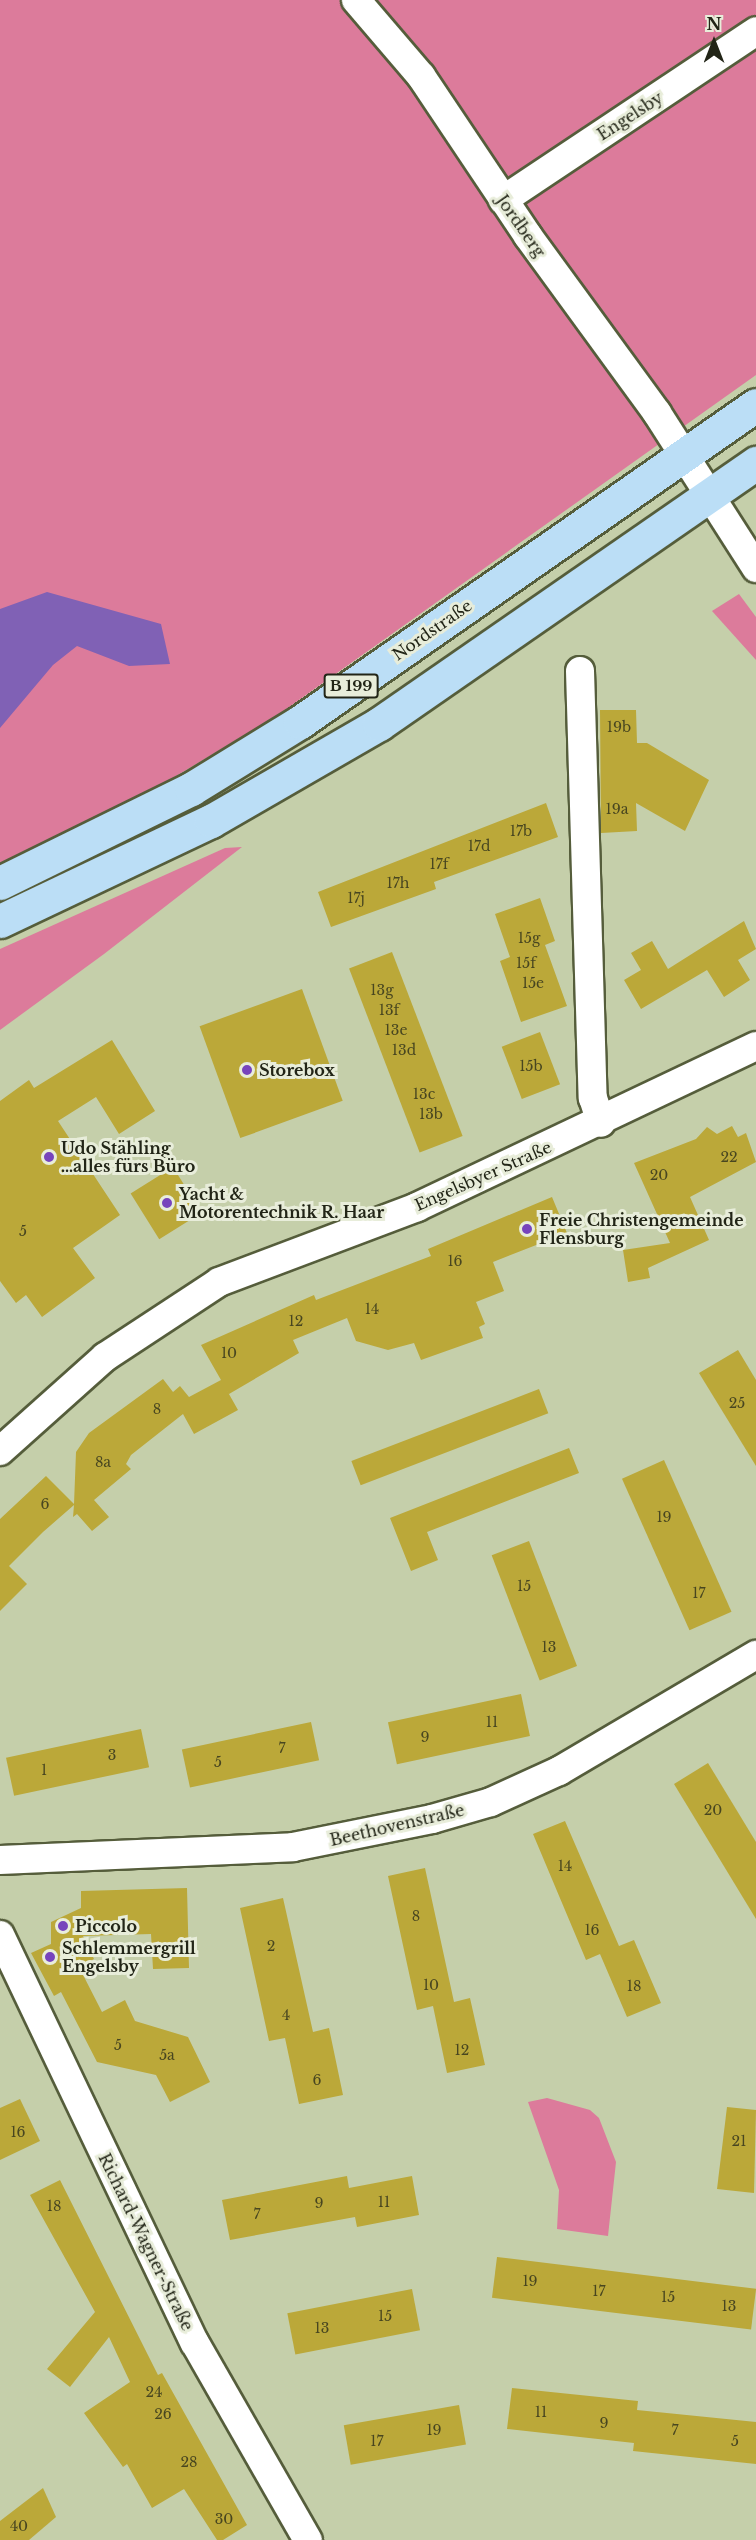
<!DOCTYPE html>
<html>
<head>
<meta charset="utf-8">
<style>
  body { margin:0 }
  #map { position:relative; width:756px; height:2540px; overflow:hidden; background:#c5cfaa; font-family:"Libre Baskerville",serif }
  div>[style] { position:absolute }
  .green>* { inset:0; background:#dc7b9b }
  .water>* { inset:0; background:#8061b5 }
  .building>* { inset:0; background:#bba839; transform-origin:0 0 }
  .roads { filter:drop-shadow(2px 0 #555d3b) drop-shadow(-2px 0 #555d3b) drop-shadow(0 2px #555d3b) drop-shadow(0 -2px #555d3b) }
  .minor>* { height:28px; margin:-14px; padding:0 14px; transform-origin:14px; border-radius:14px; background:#fff }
  .primary>* { height:33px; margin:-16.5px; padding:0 16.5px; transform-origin:16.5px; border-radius:16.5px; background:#bbdef6 }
  .dots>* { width:16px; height:16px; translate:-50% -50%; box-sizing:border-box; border:3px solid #e8edda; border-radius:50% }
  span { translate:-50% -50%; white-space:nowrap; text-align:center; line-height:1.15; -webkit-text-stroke:6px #e8edda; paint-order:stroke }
  .number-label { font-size:14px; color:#484620 }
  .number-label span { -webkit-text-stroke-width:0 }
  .shield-label span { padding:2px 4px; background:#e8edda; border:2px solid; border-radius:4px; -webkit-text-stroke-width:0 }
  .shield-label { font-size:15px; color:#222517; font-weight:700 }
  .street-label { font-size:16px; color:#222517 }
  .poi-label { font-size:16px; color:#222517; font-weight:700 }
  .left { translate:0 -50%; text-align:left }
  .north { position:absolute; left:684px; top:12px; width:60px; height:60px; -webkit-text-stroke:4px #e8edda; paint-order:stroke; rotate:0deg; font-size:16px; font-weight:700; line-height:24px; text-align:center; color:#222517 }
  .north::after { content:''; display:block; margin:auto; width:21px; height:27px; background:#222517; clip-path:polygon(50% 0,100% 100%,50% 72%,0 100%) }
</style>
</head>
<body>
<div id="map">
  <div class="green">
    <div style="clip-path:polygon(0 0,756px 0,756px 375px,275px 717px,104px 819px,0 864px)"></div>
    <div style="clip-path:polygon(739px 594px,756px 617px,756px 660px,712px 611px)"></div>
    <div style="clip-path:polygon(242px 847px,104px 954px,0 1030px,0 949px,225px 848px)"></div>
    <div style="clip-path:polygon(547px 2098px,590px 2110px,599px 2118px,616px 2162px,608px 2236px,557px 2229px,559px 2190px,528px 2102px)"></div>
  </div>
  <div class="water">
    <div style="clip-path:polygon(47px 592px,161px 624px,170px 664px,129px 666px,77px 646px,53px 665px,0 728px,0 609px)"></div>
  </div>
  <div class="building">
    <div style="clip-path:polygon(600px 710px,636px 710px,637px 743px,647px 743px,709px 780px,685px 831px,636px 803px,637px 831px,601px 833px)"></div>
    <div style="clip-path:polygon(546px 803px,558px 837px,434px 882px,436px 889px,331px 927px,318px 892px)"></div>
    <div style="clip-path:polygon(540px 898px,555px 941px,545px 945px,567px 1006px,521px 1022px,500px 961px,510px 957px,495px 914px)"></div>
    <div style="clip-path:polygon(744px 921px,756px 949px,738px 960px,750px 980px,724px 997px,707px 970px,641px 1009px,624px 980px,641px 970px,631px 953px,652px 941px,668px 969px)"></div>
    <div style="left:392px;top:952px;width:197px;height:46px;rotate:69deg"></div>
    <div style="left:302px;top:989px;width:119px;height:109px;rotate:70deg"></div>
    <div style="left:540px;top:1032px;width:56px;height:41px;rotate:69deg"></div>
    <div style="clip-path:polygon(112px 1040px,155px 1111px,119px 1134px,96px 1097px,58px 1121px,120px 1215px,73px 1248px,95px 1278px,42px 1317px,26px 1295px,16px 1303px,0 1281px,0 1101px,29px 1080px,34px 1088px)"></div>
    <div style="clip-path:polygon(732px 1126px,738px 1137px,746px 1133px,756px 1162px,690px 1197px,709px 1240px,648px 1268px,650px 1278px,628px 1282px,623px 1250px,670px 1243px,634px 1163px,696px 1139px,707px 1127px,717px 1134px)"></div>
    <div style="left:173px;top:1167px;width:54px;height:50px;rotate:58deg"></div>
    <div style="clip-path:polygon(552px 1197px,567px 1233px,493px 1262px,504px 1291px,476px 1302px,485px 1324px,479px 1327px,483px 1338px,421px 1360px,414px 1343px,388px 1350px,356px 1341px,347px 1318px,293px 1340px,299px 1353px,229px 1394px,225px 1387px,238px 1410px,194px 1434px,183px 1414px,131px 1455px,126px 1464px,131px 1469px,94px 1500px,109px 1517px,92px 1531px,77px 1514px,73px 1517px,74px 1505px,43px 1532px,9px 1566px,27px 1584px,0 1611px,0 1519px,46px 1476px,74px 1504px,76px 1452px,89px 1433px,163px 1379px,173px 1392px,180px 1386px,189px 1397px,221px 1380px,201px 1345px,314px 1295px,316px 1300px,431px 1256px,428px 1249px)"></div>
    <div style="clip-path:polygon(738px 1350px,756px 1380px,756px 1466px,699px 1373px)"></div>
    <div style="left:539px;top:1389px;width:26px;height:201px;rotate:69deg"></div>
    <div style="clip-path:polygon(569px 1448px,579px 1473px,427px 1532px,438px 1560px,411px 1571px,390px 1518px)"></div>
    <div style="left:664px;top:1460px;width:166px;height:46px;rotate:66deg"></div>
    <div style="left:529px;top:1541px;width:134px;height:40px;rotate:69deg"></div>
    <div style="left:521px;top:1694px;width:43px;height:136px;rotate:78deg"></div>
    <div style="left:311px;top:1722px;width:39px;height:132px;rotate:78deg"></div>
    <div style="left:141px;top:1729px;width:39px;height:138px;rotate:78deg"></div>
    <div style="clip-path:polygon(708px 1763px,756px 1842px,756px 1919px,674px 1784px)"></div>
    <div style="clip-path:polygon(565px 1821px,619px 1946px,634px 1940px,661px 2003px,627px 2017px,600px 1954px,586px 1960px,533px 1834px)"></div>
    <div style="clip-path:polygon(425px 1868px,454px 2002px,470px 1998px,485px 2065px,447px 2073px,433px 2006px,417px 2010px,388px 1876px)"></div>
    <div style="clip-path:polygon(187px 1888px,189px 1968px,153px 1969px,151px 1934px,83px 1936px,94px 1959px,79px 1967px,102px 2012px,125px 2000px,135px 2021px,188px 2037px,210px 2082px,170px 2102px,156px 2075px,97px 2062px,61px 1992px,54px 1996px,31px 1953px,51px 1944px,51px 1922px,81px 1908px,81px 1891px)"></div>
    <div style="clip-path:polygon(283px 1898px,313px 2032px,329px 2028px,343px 2095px,299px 2104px,285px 2038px,269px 2041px,240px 1908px)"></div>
    <div style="clip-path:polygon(20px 2099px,40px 2141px,0 2160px,0 2108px)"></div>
    <div style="clip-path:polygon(727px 2107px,756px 2110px,754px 2193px,717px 2189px)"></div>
    <div style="clip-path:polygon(347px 2176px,349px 2188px,412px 2176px,419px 2215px,357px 2227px,355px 2217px,230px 2240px,222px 2200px)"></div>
    <div style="clip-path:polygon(60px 2180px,158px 2375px,162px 2373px,247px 2525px,223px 2540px,217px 2540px,184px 2489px,152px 2508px,127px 2464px,123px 2467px,84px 2413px,130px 2382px,109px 2337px,70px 2387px,47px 2369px,95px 2312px,30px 2195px)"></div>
    <div style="left:497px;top:2257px;width:261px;height:41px;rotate:7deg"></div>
    <div style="left:412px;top:2289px;width:42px;height:127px;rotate:79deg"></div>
    <div style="clip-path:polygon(512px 2388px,638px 2401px,637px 2410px,756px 2422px,756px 2464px,633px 2451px,634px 2443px,507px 2429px)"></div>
    <div style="left:459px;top:2405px;width:40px;height:117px;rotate:80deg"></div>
    <div style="clip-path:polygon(43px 2488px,56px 2517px,29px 2540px,0 2540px,0 2521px)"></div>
  </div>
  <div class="roads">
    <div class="minor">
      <div style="left:356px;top:0;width:100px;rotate:49.5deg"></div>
      <div style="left:421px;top:76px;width:192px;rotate:56.2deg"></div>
      <div style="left:528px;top:236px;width:219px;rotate:53.9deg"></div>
      <div style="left:657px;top:413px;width:184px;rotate:57.4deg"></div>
      <div style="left:503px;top:200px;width:304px;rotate:-33.7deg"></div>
      <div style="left:580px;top:671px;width:427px;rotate:88.3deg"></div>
      <div style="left:593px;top:1098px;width:26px;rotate:72deg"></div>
      <div style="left:0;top:1451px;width:141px;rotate:-41.8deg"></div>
      <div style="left:105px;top:1357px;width:136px;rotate:-33.3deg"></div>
      <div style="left:219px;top:1282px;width:212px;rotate:-20.7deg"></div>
      <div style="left:417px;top:1207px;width:375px;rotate:-25.4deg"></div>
      <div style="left:0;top:1860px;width:293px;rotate:-2.5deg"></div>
      <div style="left:293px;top:1847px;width:142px;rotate:-11.4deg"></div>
      <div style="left:432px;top:1819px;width:61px;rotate:-16.1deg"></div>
      <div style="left:491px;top:1802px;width:75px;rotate:-24.5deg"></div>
      <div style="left:559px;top:1771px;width:229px;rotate:-30.5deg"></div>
      <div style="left:0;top:1935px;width:452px;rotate:64.5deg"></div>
      <div style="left:195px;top:2343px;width:227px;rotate:60.2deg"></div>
    </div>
    <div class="primary">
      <div style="left:0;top:883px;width:213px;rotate:-26.2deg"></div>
      <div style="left:191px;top:789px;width:128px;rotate:-31.6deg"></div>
      <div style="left:300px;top:722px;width:555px;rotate:-34.81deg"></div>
      <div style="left:0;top:921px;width:233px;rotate:-25.4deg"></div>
      <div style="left:211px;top:821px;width:194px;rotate:-30deg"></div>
      <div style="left:379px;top:724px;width:459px;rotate:-34.7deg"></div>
    </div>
  </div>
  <div class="dots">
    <div style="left:247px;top:1070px;background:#7744bc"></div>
    <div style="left:49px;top:1157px;background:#7744bc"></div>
    <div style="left:167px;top:1203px;background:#7744bc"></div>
    <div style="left:527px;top:1229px;background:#7744bc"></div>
    <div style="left:63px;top:1926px;background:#7744bc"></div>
    <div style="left:50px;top:1957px;background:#7744bc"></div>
  </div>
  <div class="number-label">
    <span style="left:619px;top:727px">19b</span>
    <span style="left:617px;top:809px">19a</span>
    <span style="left:521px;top:831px">17b</span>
    <span style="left:479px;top:846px">17d</span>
    <span style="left:439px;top:864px">17f</span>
    <span style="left:398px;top:883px">17h</span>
    <span style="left:356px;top:898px">17j</span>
    <span style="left:529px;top:938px">15g</span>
    <span style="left:526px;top:963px">15f</span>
    <span style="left:533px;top:983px">15e</span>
    <span style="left:382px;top:990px">13g</span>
    <span style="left:389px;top:1010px">13f</span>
    <span style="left:396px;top:1030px">13e</span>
    <span style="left:404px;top:1050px">13d</span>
    <span style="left:531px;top:1066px">15b</span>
    <span style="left:424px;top:1094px">13c</span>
    <span style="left:431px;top:1114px">13b</span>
    <span style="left:729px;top:1157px">22</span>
    <span style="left:659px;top:1175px">20</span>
    <span style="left:23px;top:1231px">5</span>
    <span style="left:455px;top:1261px">16</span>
    <span style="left:372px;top:1309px">14</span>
    <span style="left:296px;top:1321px">12</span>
    <span style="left:229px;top:1353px">10</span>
    <span style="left:737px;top:1403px">25</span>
    <span style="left:157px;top:1409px">8</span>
    <span style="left:103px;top:1462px">8a</span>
    <span style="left:45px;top:1504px">6</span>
    <span style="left:664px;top:1517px">19</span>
    <span style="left:524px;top:1586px">15</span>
    <span style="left:699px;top:1593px">17</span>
    <span style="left:549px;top:1647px">13</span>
    <span style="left:492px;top:1722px">11</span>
    <span style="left:425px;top:1737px">9</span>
    <span style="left:282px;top:1748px">7</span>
    <span style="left:112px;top:1755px">3</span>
    <span style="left:218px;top:1762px">5</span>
    <span style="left:44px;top:1770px">1</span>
    <span style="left:713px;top:1810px">20</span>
    <span style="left:565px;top:1866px">14</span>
    <span style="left:416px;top:1916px">8</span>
    <span style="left:592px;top:1930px">16</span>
    <span style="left:271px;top:1946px">2</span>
    <span style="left:431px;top:1985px">10</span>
    <span style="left:634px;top:1986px">18</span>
    <span style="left:286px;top:2015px">4</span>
    <span style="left:118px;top:2045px">5</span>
    <span style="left:462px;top:2050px">12</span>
    <span style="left:167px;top:2055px">5a</span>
    <span style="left:317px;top:2080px">6</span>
    <span style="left:18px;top:2132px">16</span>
    <span style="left:739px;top:2141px">21</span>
    <span style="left:384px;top:2202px">11</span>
    <span style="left:319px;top:2203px">9</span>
    <span style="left:54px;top:2206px">18</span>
    <span style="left:257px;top:2214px">7</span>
    <span style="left:530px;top:2281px">19</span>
    <span style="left:599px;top:2291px">17</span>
    <span style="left:668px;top:2297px">15</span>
    <span style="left:729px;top:2306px">13</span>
    <span style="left:385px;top:2316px">15</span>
    <span style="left:322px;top:2328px">13</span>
    <span style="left:154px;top:2392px">24</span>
    <span style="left:541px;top:2412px">11</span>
    <span style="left:163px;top:2414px">26</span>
    <span style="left:604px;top:2423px">9</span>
    <span style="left:434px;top:2430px">19</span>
    <span style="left:675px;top:2430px">7</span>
    <span style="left:377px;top:2441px">17</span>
    <span style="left:735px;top:2441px">5</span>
    <span style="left:189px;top:2462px">28</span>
    <span style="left:224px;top:2519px">30</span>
    <span style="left:19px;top:2526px">40</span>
  </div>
  <div class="shield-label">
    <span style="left:351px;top:686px">B 199</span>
  </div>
  <div class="street-label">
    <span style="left:630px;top:116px;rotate:-33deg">Engelsby</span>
    <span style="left:521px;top:226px;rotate:55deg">Jordberg</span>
    <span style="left:432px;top:630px;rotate:-35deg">Nordstraße</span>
    <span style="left:483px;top:1176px;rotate:-24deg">Engelsbyer Straße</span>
    <span style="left:397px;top:1825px;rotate:-13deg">Beethovenstraße</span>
    <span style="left:146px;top:2242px;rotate:64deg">Richard-Wagner-Straße</span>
  </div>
  <div class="poi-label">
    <span class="left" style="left:259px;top:1070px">Storebox</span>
    <span class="left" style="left:61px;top:1157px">Udo Stähling<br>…alles fürs Büro</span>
    <span class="left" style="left:179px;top:1203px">Yacht &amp;<br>Motorentechnik R. Haar</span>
    <span class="left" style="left:539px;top:1229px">Freie Christengemeinde<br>Flensburg</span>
    <span class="left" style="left:75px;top:1926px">Piccolo</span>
    <span class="left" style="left:62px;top:1957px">Schlemmergrill<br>Engelsby</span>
  </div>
  <div class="north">N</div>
</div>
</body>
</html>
